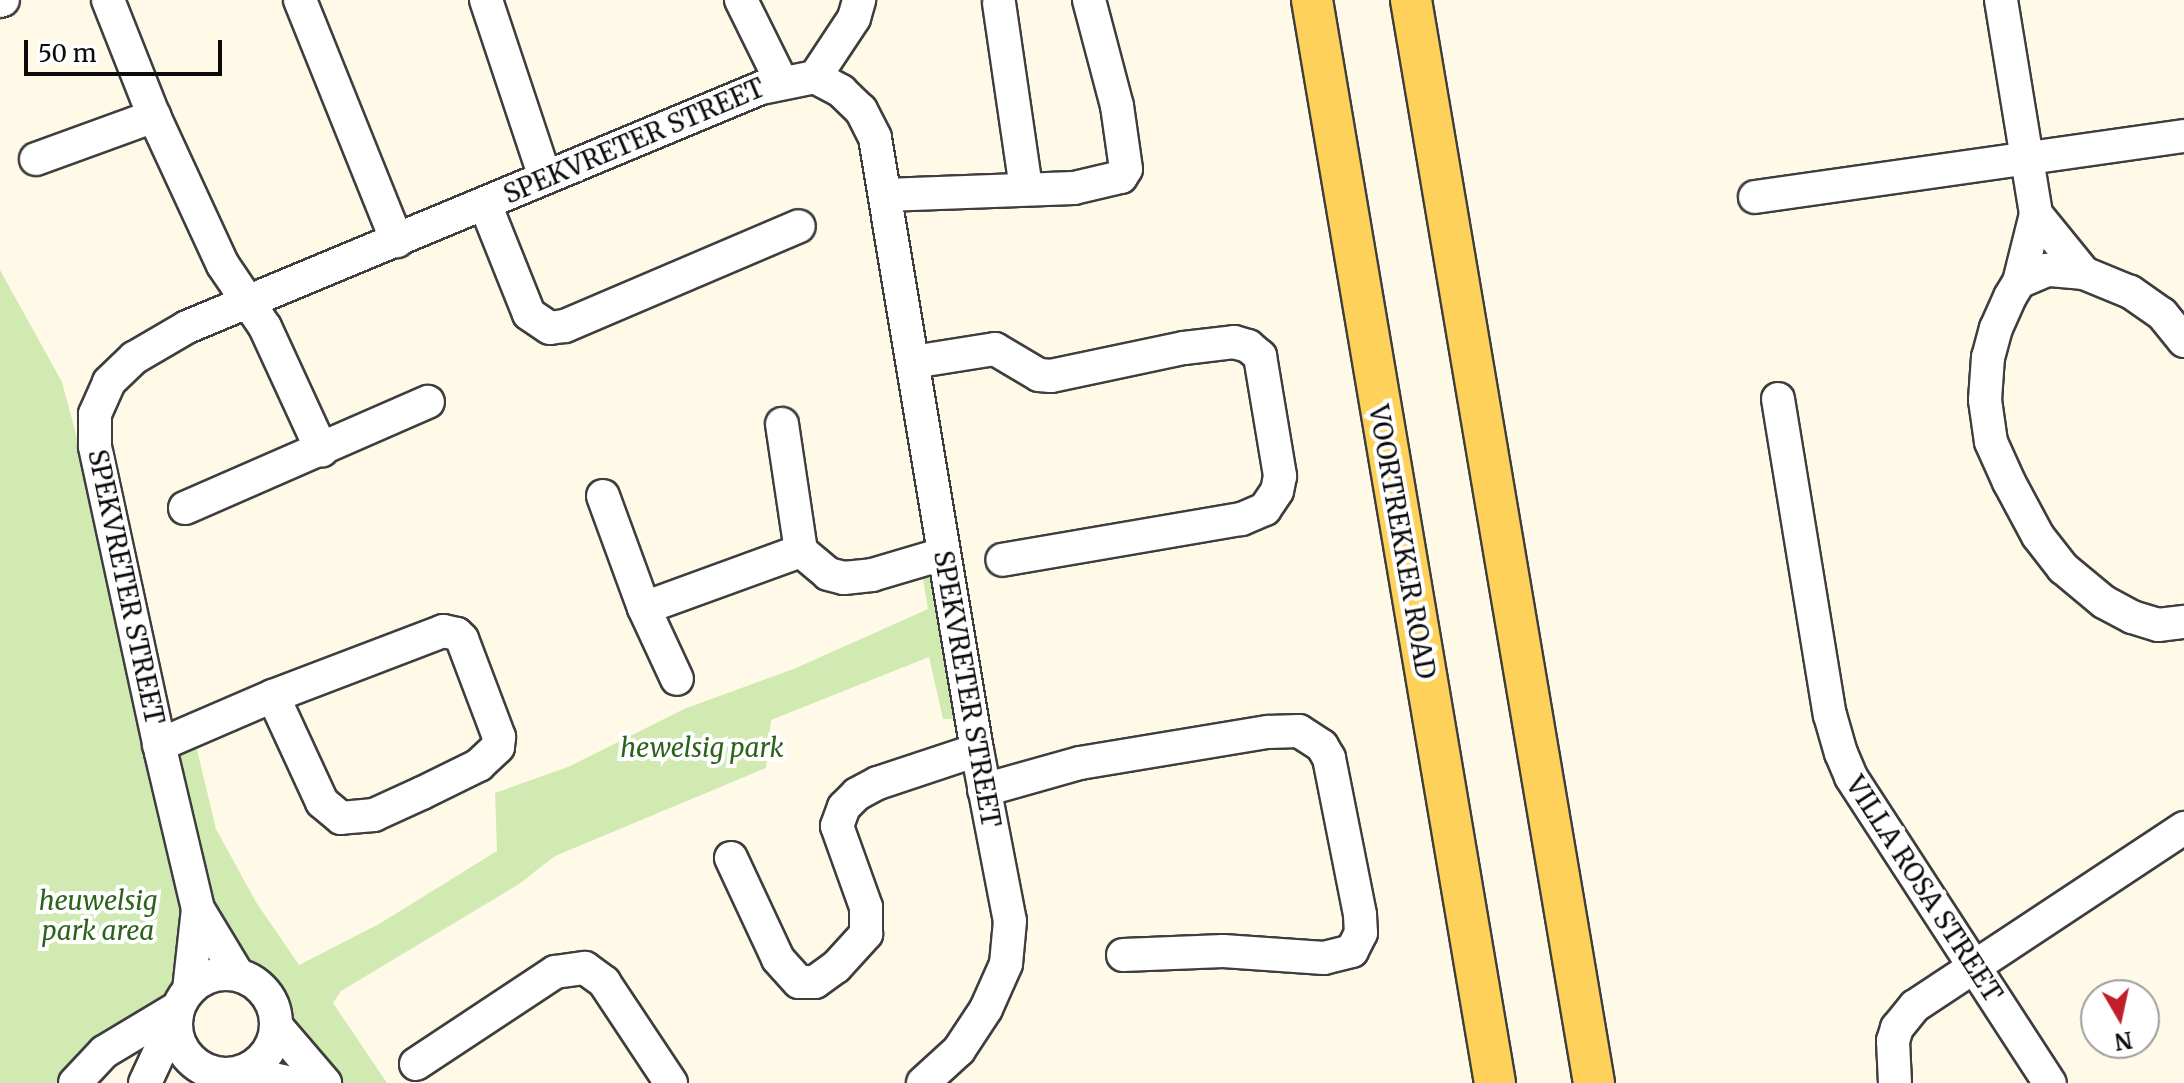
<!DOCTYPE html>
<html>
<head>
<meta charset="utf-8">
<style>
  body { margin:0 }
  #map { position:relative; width:2184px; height:1083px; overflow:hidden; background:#fffae8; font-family:Merriweather,serif }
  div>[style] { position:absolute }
  .green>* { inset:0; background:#d0eab2 }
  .roads { filter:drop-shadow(2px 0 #3e3e3e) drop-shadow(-2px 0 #3e3e3e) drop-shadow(0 2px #3e3e3e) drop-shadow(0 -2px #3e3e3e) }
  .minor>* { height:32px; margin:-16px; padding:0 16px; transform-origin:16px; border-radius:16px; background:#fff }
  .minor>.ring { margin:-16px; padding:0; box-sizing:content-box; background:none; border:32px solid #fff; border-radius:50% }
  .major>* { height:40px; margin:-20px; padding:0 20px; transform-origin:20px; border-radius:20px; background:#fed25a }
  span { translate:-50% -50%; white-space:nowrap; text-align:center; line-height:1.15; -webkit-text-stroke:8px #fff; paint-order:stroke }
  .street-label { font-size:26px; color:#0b0b0b }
  .park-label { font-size:26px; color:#2b631a; font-style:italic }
  .north { position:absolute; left:2080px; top:979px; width:80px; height:80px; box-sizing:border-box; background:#fff; border:2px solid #9d9d9d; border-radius:50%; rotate:171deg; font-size:22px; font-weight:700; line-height:32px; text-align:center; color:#0b0b0b }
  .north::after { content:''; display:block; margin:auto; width:28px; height:36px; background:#be1f2a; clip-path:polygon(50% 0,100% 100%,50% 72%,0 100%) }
  .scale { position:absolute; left:24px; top:40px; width:198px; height:36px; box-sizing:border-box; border:4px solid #0b0b0b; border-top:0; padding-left:10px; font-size:24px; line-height:28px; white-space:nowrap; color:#0b0b0b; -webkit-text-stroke:6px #fff; paint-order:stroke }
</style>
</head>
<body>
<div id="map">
  <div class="green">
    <div style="clip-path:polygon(0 270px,62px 382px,159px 744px,192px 729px,216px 829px,256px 902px,299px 965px,379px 924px,497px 851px,495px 793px,568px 767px,684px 709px,796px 668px,928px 609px,922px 574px,946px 573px,971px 718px,943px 719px,929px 657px,771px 720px,766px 768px,555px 856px,519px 884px,341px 991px,333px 1003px,387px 1083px,325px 1083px,276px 1013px,268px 994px,238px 975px,203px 918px,189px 990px,79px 1083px,0 1083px)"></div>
  </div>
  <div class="roads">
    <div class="minor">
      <div style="left:108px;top:0;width:125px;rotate:68.4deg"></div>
      <div style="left:154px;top:116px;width:164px;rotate:65.2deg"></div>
      <div style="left:223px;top:265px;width:75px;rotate:55.9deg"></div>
      <div style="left:265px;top:327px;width:136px;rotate:65.3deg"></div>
      <div style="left:300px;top:0;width:260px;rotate:68.1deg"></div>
      <div style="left:486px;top:0;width:187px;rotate:71.6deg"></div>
      <div style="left:741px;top:0;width:90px;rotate:63.7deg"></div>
      <div style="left:2001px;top:0;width:217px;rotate:80.7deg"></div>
      <div style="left:2036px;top:214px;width:70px;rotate:104deg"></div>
      <div style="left:0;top:1px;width:3px;rotate:-18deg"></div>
      <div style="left:999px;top:3px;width:187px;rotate:81.7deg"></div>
      <div style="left:815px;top:77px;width:71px;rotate:-56.5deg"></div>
      <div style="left:854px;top:18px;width:19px;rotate:-74deg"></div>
      <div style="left:36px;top:159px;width:126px;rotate:-20deg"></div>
      <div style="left:885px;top:195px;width:189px;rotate:-2.1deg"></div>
      <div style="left:1074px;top:188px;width:48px;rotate:-13.2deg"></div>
      <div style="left:1121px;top:177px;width:9px;rotate:-58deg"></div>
      <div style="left:1126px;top:169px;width:64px;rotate:-98.1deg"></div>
      <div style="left:1117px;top:106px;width:110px;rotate:-104.8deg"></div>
      <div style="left:1755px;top:197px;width:433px;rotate:-8.1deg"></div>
      <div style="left:485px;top:204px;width:118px;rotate:68.2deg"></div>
      <div style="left:529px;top:314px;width:25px;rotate:34deg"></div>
      <div style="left:550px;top:328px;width:15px;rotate:-8deg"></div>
      <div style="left:565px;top:326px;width:254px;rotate:-23.1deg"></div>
      <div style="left:2036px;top:214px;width:76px;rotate:50.9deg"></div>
      <div style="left:2184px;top:341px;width:35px;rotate:-129deg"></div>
      <div style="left:2162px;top:314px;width:39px;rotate:-145deg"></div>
      <div style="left:2130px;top:292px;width:50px;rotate:-157.6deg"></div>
      <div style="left:2084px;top:273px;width:37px;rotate:-175deg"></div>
      <div style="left:2047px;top:270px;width:30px;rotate:157deg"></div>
      <div style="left:2019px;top:282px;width:17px;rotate:121deg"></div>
      <div style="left:2010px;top:297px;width:34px;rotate:114deg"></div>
      <div style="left:1996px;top:328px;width:30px;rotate:105deg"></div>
      <div style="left:1988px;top:357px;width:43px;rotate:94deg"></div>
      <div style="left:1985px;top:400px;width:42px;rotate:81.9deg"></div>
      <div style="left:1991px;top:442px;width:44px;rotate:65.8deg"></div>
      <div style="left:2009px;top:482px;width:61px;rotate:61.8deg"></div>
      <div style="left:2038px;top:536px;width:41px;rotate:52deg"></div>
      <div style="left:2063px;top:568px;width:53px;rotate:39.7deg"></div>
      <div style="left:2104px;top:602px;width:32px;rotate:28deg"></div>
      <div style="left:2132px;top:617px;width:27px;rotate:17deg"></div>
      <div style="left:2158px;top:625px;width:26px;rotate:-7deg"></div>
      <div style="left:913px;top:362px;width:83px;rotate:-9deg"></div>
      <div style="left:995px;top:349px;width:51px;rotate:30.6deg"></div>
      <div style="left:1039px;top:375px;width:12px;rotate:5deg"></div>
      <div style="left:1051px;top:376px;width:136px;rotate:-11.9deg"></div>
      <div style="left:1184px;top:348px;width:50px;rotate:-6.8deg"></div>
      <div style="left:1234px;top:342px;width:15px;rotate:16deg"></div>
      <div style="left:1248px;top:346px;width:16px;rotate:40deg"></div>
      <div style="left:1260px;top:356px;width:122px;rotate:80.5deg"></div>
      <div style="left:1280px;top:476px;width:15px;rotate:101deg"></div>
      <div style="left:1277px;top:491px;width:22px;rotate:124deg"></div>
      <div style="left:1265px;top:509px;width:26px;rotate:157deg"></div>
      <div style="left:1241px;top:519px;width:242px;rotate:170.3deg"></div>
      <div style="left:1778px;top:399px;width:320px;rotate:80.7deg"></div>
      <div style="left:1830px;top:715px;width:40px;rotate:74deg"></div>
      <div style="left:1841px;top:753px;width:26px;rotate:67deg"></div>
      <div style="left:1851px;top:777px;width:365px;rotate:57deg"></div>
      <div style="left:782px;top:424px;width:128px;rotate:81.5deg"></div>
      <div style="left:603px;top:496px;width:119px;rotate:69.9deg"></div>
      <div style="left:644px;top:608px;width:78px;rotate:65.1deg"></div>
      <div style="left:185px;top:508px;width:265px;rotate:-23.6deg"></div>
      <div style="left:644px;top:608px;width:167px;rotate:-20deg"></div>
      <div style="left:801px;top:551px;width:35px;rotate:40deg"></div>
      <div style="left:828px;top:574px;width:16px;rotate:14deg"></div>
      <div style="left:844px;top:578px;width:28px;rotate:-6deg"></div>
      <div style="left:872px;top:575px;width:74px;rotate:-16.5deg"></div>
      <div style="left:159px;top:745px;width:124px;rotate:-23.3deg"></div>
      <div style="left:273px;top:696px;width:182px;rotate:-20.9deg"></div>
      <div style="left:443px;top:631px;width:14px;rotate:12deg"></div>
      <div style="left:457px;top:634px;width:7px;rotate:45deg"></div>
      <div style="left:462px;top:639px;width:105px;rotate:69.3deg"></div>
      <div style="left:499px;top:737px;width:10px;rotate:96deg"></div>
      <div style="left:498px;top:747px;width:26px;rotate:137deg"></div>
      <div style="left:479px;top:765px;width:64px;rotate:153.8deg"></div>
      <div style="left:422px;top:793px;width:53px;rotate:155.4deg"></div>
      <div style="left:374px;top:815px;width:33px;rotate:175deg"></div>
      <div style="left:341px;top:818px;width:25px;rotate:-140deg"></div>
      <div style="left:322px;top:802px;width:117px;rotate:-114.8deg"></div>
      <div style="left:984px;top:790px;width:100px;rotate:-15.7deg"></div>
      <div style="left:1080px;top:763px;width:191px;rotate:-9.4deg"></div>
      <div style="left:1268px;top:732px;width:31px;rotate:-2deg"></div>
      <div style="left:1299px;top:731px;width:27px;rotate:33deg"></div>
      <div style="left:1322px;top:746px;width:14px;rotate:60deg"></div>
      <div style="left:1329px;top:758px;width:160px;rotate:78.8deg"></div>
      <div style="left:1360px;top:915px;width:18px;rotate:87deg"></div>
      <div style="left:1361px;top:933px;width:20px;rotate:117deg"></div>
      <div style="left:1352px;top:951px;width:29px;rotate:166deg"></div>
      <div style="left:1324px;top:958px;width:101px;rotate:-176deg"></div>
      <div style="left:1223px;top:951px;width:100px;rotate:177.7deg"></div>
      <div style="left:731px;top:858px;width:111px;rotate:65deg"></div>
      <div style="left:778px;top:959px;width:31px;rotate:48deg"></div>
      <div style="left:799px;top:982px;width:16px"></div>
      <div style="left:815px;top:982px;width:26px;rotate:-36deg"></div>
      <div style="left:836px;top:967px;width:45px;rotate:-47.7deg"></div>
      <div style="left:866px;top:934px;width:27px;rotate:-90deg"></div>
      <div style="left:866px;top:907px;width:86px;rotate:-109.7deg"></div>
      <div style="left:837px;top:826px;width:20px;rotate:-70deg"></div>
      <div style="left:844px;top:807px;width:18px;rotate:-45deg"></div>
      <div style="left:857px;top:794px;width:24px;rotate:-28deg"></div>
      <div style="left:878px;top:783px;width:104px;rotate:-18.4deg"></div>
      <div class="ring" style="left:176px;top:974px;width:68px;height:68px"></div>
      <div style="left:238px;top:975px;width:77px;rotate:-121.2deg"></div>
      <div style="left:198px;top:909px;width:161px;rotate:-103.3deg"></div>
      <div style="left:161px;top:752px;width:313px;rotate:-102.2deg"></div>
      <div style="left:95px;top:446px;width:32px;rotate:-90deg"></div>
      <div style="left:95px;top:414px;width:35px;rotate:-66deg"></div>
      <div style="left:109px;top:382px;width:35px;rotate:-44deg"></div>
      <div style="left:134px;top:358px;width:61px;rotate:-30.3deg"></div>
      <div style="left:187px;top:327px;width:622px;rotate:-22.61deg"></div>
      <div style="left:761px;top:88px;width:55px;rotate:-11.5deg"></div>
      <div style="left:815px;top:77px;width:30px;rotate:28deg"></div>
      <div style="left:841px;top:91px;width:28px;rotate:44deg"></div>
      <div style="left:861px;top:110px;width:31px;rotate:63deg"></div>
      <div style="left:875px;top:138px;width:620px;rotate:80.54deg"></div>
      <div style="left:977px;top:750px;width:174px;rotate:79.1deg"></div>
      <div style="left:1010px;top:921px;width:43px;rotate:95.3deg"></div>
      <div style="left:1006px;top:964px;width:49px;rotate:114deg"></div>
      <div style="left:986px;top:1009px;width:49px;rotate:123.4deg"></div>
      <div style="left:959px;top:1050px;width:49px;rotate:137.5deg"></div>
      <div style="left:189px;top:990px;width:81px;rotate:-83.7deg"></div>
      <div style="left:277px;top:1027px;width:74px;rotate:49.4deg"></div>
      <div style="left:416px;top:1064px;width:167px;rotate:-33.5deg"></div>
      <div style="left:555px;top:972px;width:30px;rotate:-8deg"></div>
      <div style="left:585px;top:968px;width:24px;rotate:36deg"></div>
      <div style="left:604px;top:982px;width:121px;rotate:56.4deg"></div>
      <div style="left:243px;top:1072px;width:50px;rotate:12.7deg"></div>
      <div style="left:75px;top:1083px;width:42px;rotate:-46.9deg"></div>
      <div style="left:104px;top:1052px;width:87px;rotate:-31deg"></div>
      <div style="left:145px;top:1083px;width:76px;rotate:-65.1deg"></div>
      <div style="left:1895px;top:1083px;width:42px;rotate:-92.7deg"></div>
      <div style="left:1893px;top:1041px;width:14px;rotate:-73deg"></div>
      <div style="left:1897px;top:1028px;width:28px;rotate:-51deg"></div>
      <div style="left:1915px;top:1006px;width:323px;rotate:-33.5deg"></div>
    </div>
    <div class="major">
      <div style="left:1312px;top:0;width:1098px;rotate:80.41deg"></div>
      <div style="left:1411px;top:0;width:1098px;rotate:80.41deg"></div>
    </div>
  </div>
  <div class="street-label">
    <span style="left:634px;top:141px;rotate:-23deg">SPEKVRETER STREET</span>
    <span style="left:1402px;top:542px;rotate:80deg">VOORTREKKER ROAD</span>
    <span style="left:126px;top:587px;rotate:78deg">SPEKVRETER STREET</span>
    <span style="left:967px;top:689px;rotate:80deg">SPEKVRETER STREET</span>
    <span style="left:1924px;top:889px;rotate:57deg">VILLA ROSA STREET</span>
  </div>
  <div class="park-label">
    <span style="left:702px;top:748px">hewelsig park</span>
    <span style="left:98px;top:916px">heuwelsig<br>park area</span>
  </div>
  <div class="north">N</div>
  <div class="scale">50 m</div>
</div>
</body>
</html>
